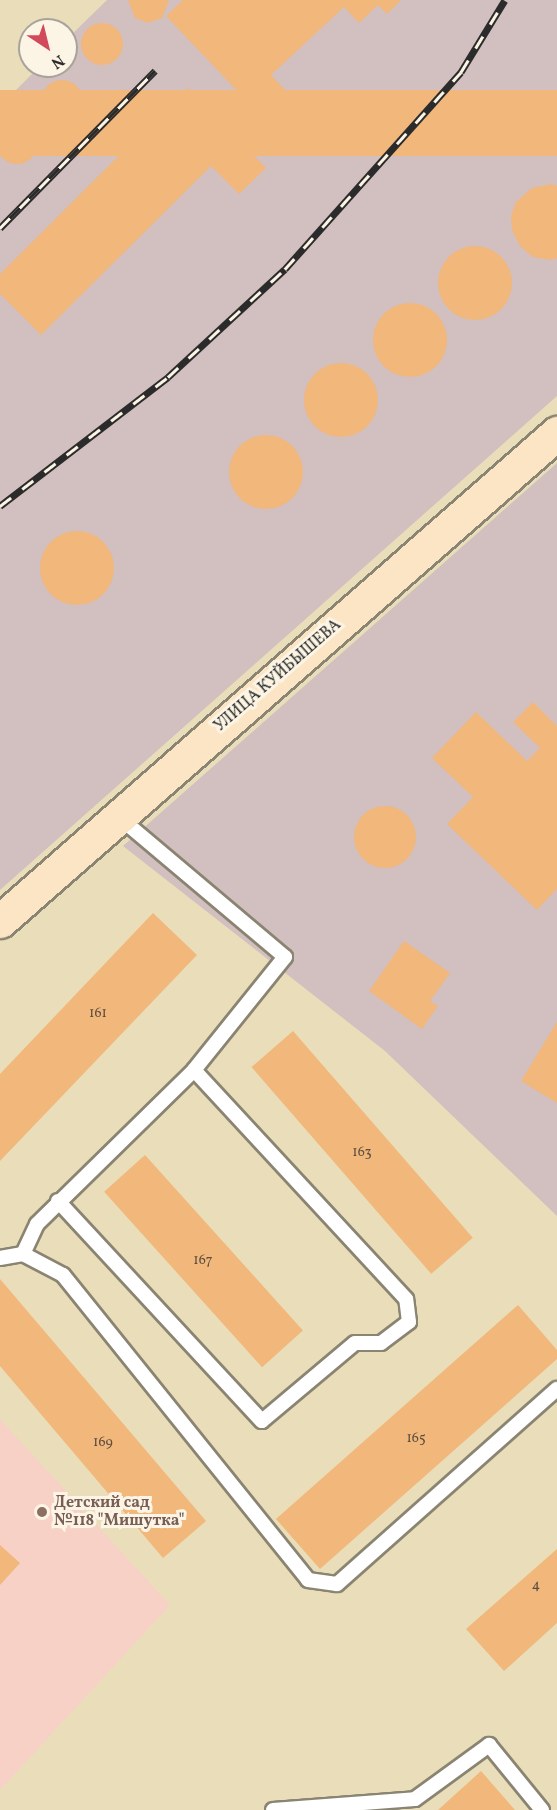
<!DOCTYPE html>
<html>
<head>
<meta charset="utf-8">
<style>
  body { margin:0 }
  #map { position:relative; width:557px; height:1810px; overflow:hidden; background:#e9deb9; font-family:Vollkorn,serif }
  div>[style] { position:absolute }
  .built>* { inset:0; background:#f7d1c6 }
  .industrial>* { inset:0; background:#d2bfbf }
  .building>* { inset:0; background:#f1b77b; transform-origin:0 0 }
  .round { border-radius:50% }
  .roads { filter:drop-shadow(2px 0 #8a8472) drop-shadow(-2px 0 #8a8472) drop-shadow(0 2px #8a8472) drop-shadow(0 -2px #8a8472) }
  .lane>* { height:14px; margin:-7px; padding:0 7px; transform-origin:7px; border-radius:7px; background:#fff }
  .secondary>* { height:33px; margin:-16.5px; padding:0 16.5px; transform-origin:16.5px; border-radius:16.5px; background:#fce5c4 }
  .rail>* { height:7px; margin-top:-3.5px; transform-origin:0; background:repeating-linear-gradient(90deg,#fcf5e5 0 14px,#2b2b2b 0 28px); box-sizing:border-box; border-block:2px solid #2b2b2b }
  .dots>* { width:16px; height:16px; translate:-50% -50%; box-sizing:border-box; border:3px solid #fcf5e5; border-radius:50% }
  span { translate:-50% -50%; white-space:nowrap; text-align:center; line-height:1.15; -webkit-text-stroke:6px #fcf5e5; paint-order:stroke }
  .number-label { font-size:14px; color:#5c4e3f }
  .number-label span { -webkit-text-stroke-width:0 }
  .street-label { font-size:16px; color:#2b2b2b }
  .education-label { font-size:16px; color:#785e54; font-weight:700 }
  .left { translate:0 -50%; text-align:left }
  .north { position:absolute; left:18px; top:18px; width:60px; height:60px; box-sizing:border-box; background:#fcf5e5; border:2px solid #a8a49b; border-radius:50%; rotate:145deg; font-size:16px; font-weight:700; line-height:24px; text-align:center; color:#2b2b2b }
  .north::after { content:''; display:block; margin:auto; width:21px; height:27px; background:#d1495b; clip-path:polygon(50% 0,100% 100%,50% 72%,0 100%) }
</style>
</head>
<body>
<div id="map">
  <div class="built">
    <div style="clip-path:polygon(0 1419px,170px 1605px,0 1790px)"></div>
  </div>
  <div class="industrial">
    <div style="clip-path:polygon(107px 0,557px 0,557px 396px,0 890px,0 106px,40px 66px,66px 66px,66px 40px)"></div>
    <div style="clip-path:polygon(557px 463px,557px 1216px,385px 1051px,123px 846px)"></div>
  </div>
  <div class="building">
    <div style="clip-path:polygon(128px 0,169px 0,162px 18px,148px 23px,135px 18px)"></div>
    <div style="clip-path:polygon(183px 0,401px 0,387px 14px,378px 5px,359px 23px,344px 7px,271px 75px,286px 91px,260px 115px,166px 16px)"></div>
    <div class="round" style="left:81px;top:23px;width:42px;height:42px"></div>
    <div class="round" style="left:41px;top:80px;width:42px;height:42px"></div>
    <div style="clip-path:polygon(187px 88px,266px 168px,239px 194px,211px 166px,41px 335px,0 294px,0 274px)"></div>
    <div style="left:557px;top:90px;width:66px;height:596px;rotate:90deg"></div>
    <div class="round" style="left:-3px;top:124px;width:40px;height:40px"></div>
    <div style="clip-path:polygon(551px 184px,557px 186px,557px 258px,551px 260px,533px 257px,520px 246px,512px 230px,511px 216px,516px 202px,532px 188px)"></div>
    <div class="round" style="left:438px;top:246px;width:74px;height:74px"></div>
    <div class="round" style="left:373px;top:303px;width:74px;height:74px"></div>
    <div class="round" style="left:304px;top:363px;width:74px;height:74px"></div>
    <div class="round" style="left:229px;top:435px;width:74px;height:74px"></div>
    <div class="round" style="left:40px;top:531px;width:74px;height:74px"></div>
    <div style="clip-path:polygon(533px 702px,557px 726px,557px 889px,537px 910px,447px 824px,473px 797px,432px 758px,476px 712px,527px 761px,540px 748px,513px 722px)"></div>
    <div class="round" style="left:354px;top:806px;width:62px;height:62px"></div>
    <div style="clip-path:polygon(153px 913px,197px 955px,0 1161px,0 1074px)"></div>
    <div style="clip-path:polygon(404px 941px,450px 973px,430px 1001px,438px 1006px,422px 1029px,369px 991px)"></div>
    <div style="clip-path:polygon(557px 1022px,557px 1103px,521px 1081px)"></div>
    <div style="left:293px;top:1031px;width:274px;height:55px;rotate:49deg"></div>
    <div style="left:145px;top:1155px;width:236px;height:55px;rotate:48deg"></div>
    <div style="clip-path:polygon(0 1279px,206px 1521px,163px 1558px,0 1366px)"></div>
    <div style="clip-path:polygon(518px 1305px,557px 1350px,557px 1359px,320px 1569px,276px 1519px)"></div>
    <div style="clip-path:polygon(0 1545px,20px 1563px,0 1585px)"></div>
    <div style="clip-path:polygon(557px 1549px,557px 1623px,504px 1671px,466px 1629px)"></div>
    <div style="clip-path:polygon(481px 1771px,515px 1810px,438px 1810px)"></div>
  </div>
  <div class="roads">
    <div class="lane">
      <div style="left:58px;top:1201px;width:300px;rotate:47.2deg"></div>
      <div style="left:262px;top:1421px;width:121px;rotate:-40deg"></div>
      <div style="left:355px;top:1343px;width:26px"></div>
      <div style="left:381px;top:1343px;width:35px;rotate:-37deg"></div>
      <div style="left:409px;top:1322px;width:23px;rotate:-97deg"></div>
      <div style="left:406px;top:1299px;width:312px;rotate:-132.8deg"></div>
      <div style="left:23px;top:1254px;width:33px;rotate:-65deg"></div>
      <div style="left:37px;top:1224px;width:220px;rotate:-44.4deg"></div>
      <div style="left:194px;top:1070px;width:145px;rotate:-51.2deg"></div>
      <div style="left:285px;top:957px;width:217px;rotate:-139.9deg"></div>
      <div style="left:0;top:1258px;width:23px;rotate:-10deg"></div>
      <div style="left:23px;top:1254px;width:45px;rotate:27.7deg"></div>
      <div style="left:63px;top:1275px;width:391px;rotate:51.2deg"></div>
      <div style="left:308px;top:1580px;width:29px;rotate:8deg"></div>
      <div style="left:337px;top:1584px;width:294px;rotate:-41.6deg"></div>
      <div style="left:273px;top:1810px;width:142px;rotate:-4.4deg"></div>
      <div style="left:415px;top:1799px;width:92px;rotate:-36.1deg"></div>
      <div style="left:489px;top:1745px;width:84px;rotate:50.8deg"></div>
    </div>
    <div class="secondary">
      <div style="left:0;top:921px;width:741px;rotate:-41.22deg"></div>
    </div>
  </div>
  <div class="rail">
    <div style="left:0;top:228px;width:221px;rotate:-45.4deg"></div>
    <div style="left:0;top:506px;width:212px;rotate:-37.5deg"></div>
    <div style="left:168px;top:377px;width:159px;rotate:-42.7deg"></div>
    <div style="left:285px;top:269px;width:264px;rotate:-48.2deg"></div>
    <div style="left:461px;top:72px;width:84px;rotate:-58.6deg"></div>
  </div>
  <div class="dots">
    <div style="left:42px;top:1512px;background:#8d6e63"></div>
  </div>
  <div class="number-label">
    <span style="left:98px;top:1014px">161</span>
    <span style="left:362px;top:1153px">163</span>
    <span style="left:203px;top:1261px">167</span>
    <span style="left:416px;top:1439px">165</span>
    <span style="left:103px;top:1443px">169</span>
    <span style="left:536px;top:1586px">4</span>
  </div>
  <div class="street-label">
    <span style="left:278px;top:676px;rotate:-41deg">УЛИЦА КУЙБЫШЕВА</span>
  </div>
  <div class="education-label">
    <span class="left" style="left:54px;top:1512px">Детский сад<br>№118 "Мишутка"</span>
  </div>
  <div class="north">N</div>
</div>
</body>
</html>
